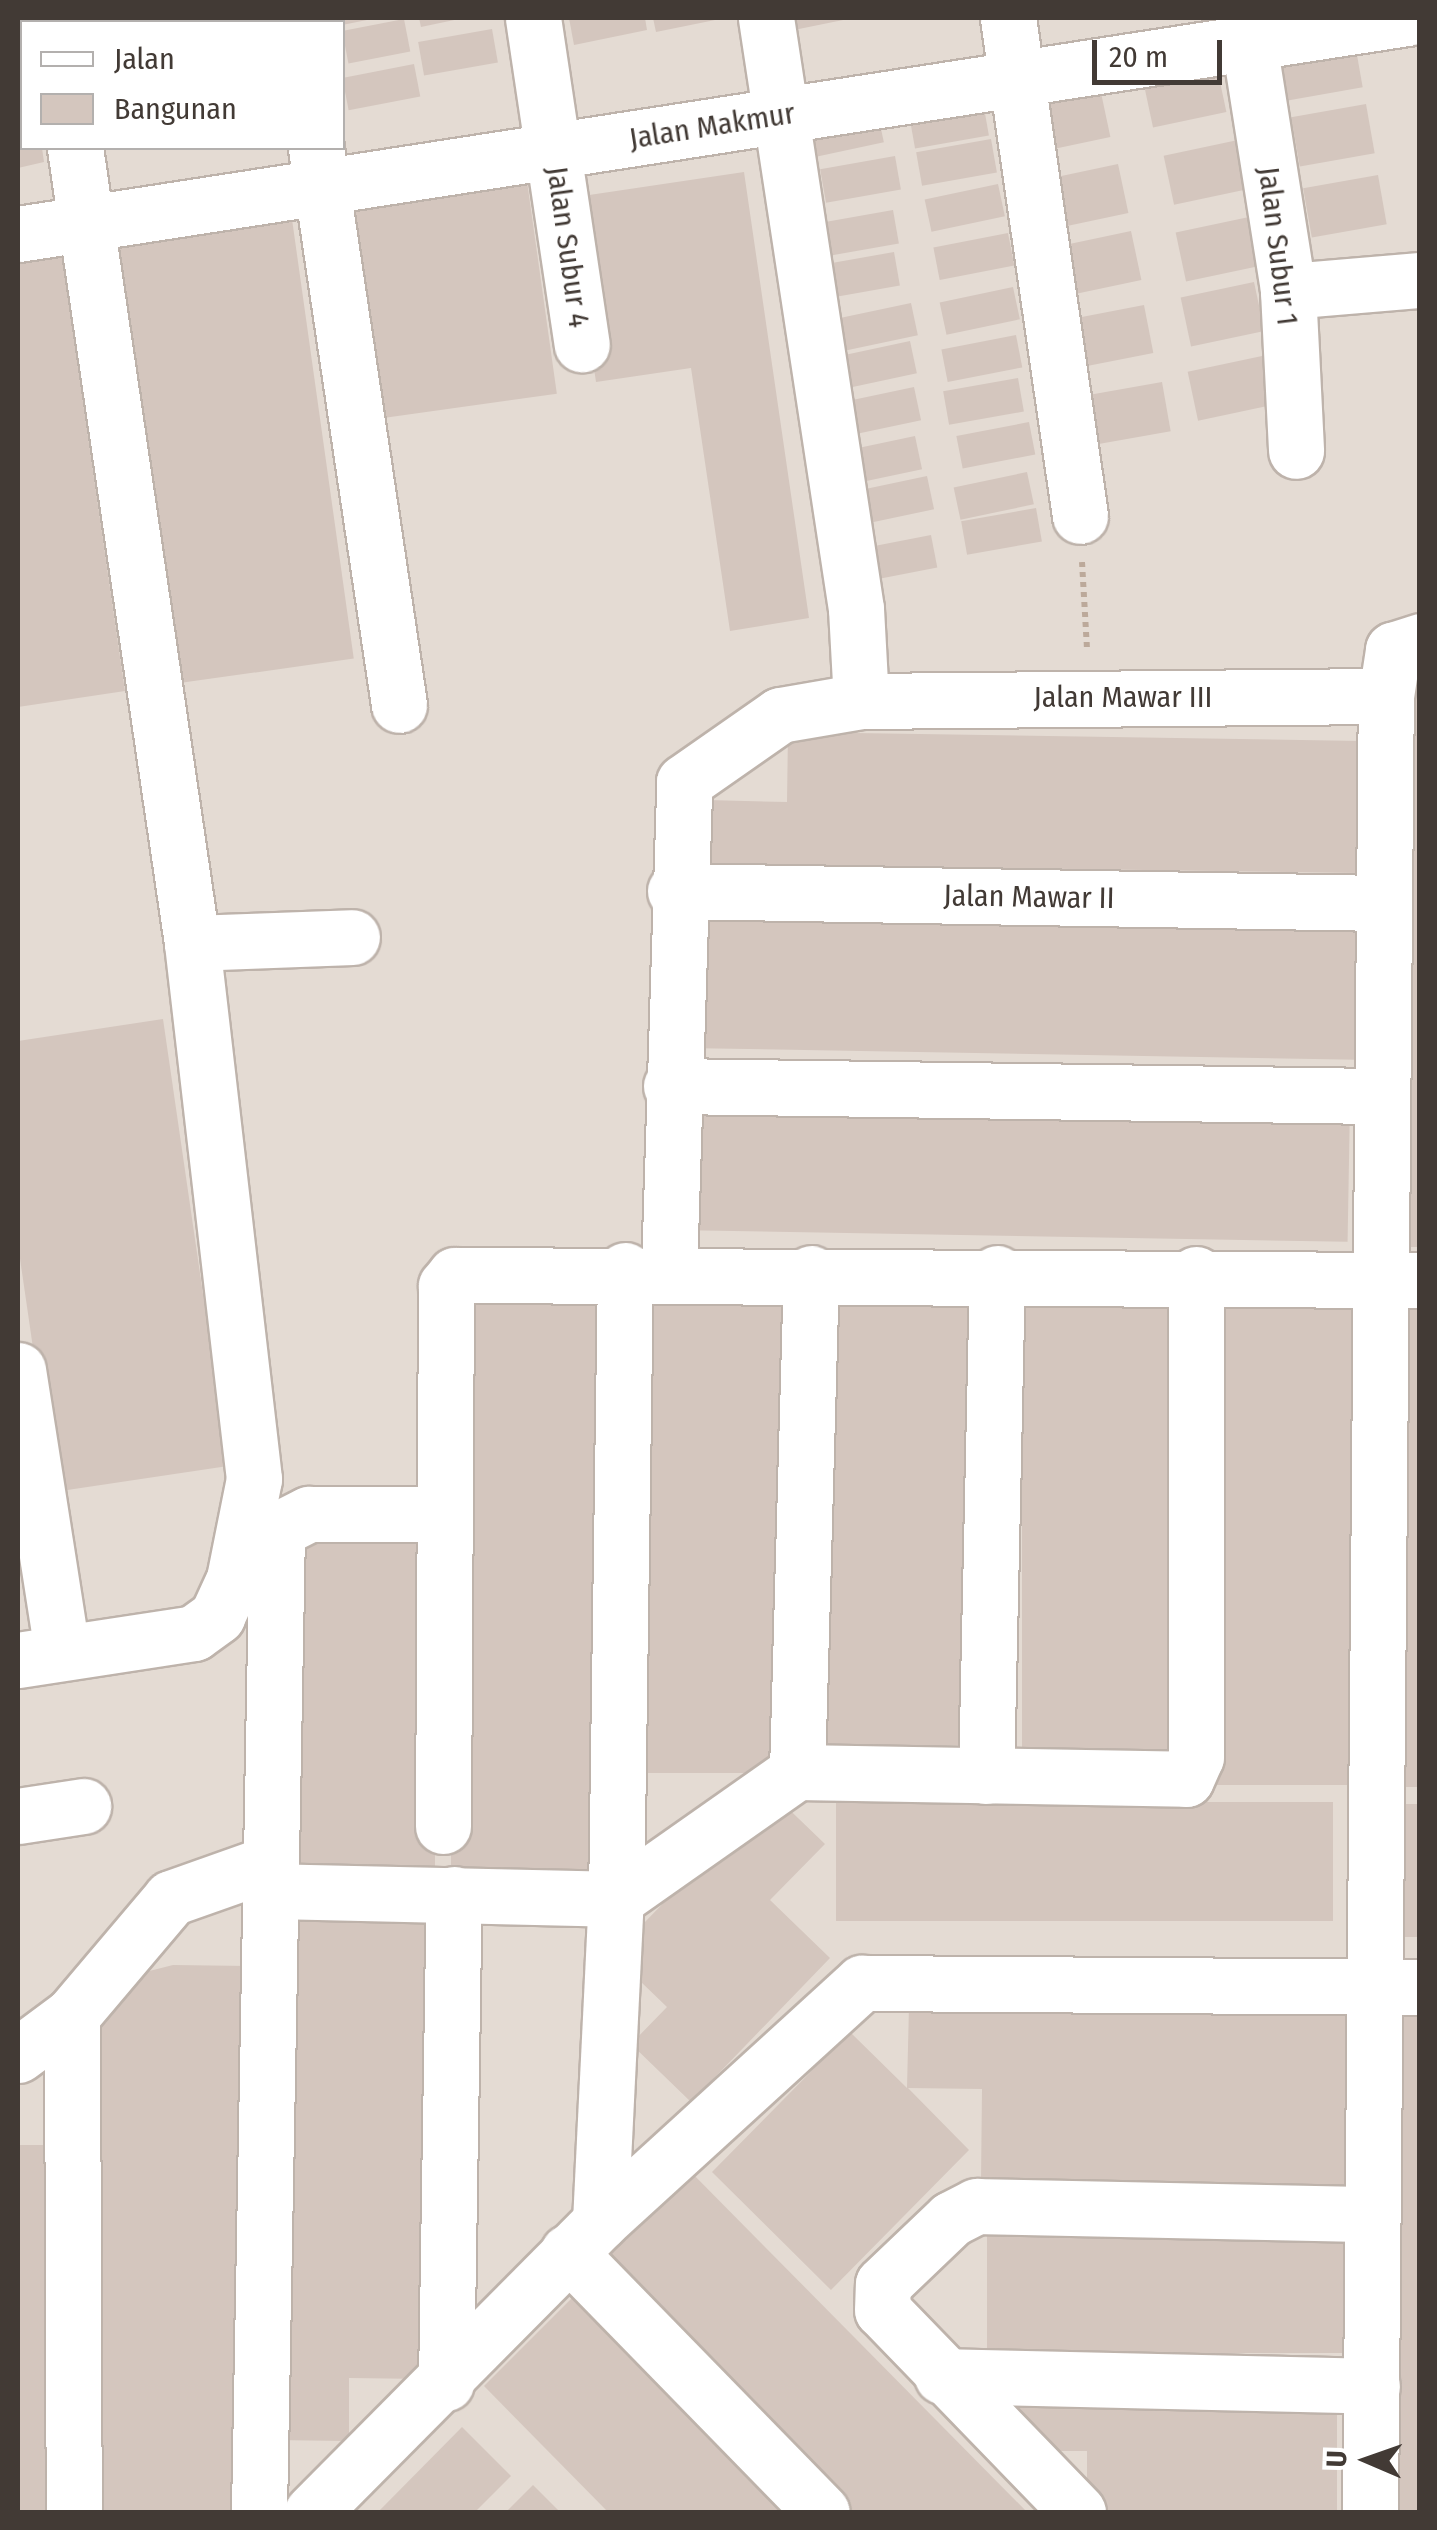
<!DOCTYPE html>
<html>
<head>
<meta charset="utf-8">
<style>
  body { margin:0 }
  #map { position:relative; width:1437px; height:2530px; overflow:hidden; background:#f1eae4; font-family:"Fira Sans Condensed",sans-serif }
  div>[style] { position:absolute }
  .residential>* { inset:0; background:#e4dbd3 }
  .building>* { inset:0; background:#d4c6be; transform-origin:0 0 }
  .path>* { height:6px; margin-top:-3px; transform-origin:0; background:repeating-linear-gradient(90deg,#bca99a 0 5px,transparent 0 10px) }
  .roads { filter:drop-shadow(2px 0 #beb3ab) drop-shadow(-2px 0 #beb3ab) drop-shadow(0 2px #beb3ab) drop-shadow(0 -2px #beb3ab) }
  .minor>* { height:55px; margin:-27.5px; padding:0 27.5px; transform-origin:27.5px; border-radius:27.5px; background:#fff }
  span { translate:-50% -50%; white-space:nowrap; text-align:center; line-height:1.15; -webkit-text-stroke:8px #fff; paint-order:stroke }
  .street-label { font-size:30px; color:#423a35 }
  .frame { position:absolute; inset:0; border:20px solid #423a35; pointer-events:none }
  .legend { position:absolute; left:20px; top:20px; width:325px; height:130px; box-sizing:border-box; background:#fff; border:2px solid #b3b0ae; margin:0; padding:12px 18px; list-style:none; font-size:30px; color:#423a35 }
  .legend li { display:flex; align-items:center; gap:20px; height:50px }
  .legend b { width:50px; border:2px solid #b3b0ae }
  .north { position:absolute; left:1317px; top:2410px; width:100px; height:100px; -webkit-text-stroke:8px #fff; paint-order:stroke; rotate:272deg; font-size:28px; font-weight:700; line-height:40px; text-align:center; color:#423a35 }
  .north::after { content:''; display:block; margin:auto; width:35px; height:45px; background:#423a35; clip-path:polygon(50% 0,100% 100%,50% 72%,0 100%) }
  .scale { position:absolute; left:1092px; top:40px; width:130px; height:45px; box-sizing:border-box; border:5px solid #423a35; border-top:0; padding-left:12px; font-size:30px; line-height:35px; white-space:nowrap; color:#423a35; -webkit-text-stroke:8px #fff; paint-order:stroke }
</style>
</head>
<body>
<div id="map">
  <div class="residential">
    <div style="clip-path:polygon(evenodd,18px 18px,1419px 18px,1419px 2512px,18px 2512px,18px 18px,22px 22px,342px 22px,342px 148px,22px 148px,22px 22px)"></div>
  </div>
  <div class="building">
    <div style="clip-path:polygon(323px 18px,372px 18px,372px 19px,342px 25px)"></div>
    <div style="clip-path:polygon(419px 18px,459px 18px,459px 19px,421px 27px)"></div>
    <div style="clip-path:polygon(569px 18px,645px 18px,647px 30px,574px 45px)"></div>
    <div style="clip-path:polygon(653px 18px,720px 18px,720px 19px,656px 32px)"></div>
    <div style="clip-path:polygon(787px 18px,848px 18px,848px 19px,789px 31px)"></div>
    <div style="left:404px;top:19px;width:33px;height:63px;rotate:79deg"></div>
    <div style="left:492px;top:29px;width:34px;height:75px;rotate:80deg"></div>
    <div style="left:1354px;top:38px;width:50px;height:76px;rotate:80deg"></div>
    <div style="left:1216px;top:63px;width:50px;height:75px;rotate:78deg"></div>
    <div style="left:414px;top:64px;width:33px;height:73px;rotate:79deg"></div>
    <div style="left:22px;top:74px;width:34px;height:4px;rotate:90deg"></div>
    <div style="left:1100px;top:88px;width:50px;height:75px;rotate:78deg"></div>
    <div style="left:983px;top:102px;width:34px;height:75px;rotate:80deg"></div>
    <div style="left:1366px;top:104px;width:50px;height:76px;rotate:80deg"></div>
    <div style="left:877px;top:110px;width:33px;height:74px;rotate:78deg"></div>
    <div style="clip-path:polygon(22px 133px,22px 148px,42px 148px,44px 162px,18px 168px)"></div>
    <div style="left:991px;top:139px;width:34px;height:76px;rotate:80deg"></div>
    <div style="left:1238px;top:140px;width:50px;height:76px;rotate:78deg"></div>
    <div style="left:895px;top:156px;width:34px;height:76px;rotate:80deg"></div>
    <div style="left:524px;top:160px;width:236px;height:177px;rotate:82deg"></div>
    <div style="left:1118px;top:164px;width:50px;height:76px;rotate:78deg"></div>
    <div style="clip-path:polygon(744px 172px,809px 618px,730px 631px,691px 368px,596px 382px,569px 198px)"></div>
    <div style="left:1378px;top:175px;width:50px;height:76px;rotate:80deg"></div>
    <div style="left:998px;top:184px;width:33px;height:75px;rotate:78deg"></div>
    <div style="left:893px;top:210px;width:34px;height:76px;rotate:80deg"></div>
    <div style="left:291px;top:212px;width:451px;height:176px;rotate:82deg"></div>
    <div style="left:1249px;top:217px;width:50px;height:75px;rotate:78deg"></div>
    <div style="left:1131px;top:231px;width:50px;height:75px;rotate:78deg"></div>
    <div style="left:1008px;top:233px;width:33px;height:76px;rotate:79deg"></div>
    <div style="clip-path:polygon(60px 244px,125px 691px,18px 707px,18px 250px)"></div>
    <div style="left:894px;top:252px;width:34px;height:76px;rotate:80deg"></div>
    <div style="left:1254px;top:282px;width:50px;height:75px;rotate:78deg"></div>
    <div style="left:1013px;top:287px;width:33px;height:75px;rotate:78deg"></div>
    <div style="left:911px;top:303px;width:33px;height:75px;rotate:78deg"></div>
    <div style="left:1144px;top:305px;width:49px;height:74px;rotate:79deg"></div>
    <div style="left:1016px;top:335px;width:33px;height:76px;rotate:79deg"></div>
    <div style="left:910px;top:341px;width:33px;height:74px;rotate:78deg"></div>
    <div style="left:1262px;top:356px;width:50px;height:76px;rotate:78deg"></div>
    <div style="left:1018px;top:378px;width:34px;height:76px;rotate:80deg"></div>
    <div style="left:1162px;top:382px;width:50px;height:76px;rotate:80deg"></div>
    <div style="left:914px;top:387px;width:34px;height:75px;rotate:78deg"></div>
    <div style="left:1029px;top:422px;width:33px;height:74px;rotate:79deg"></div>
    <div style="left:915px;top:436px;width:34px;height:75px;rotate:78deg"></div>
    <div style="left:1027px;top:472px;width:33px;height:75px;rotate:78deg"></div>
    <div style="left:927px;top:476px;width:34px;height:75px;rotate:78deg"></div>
    <div style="left:1036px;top:508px;width:34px;height:76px;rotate:80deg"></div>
    <div style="left:931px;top:535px;width:33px;height:76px;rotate:79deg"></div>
    <div style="left:1401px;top:663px;width:19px;height:584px"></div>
    <div style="clip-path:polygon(788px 732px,1362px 741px,1361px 873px,707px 864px,707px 800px,787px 802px)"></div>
    <div style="left:687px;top:915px;width:673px;height:133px;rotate:1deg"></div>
    <div style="clip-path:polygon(163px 1019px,228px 1466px,54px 1492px,18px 1245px,18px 1041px)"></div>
    <div style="left:675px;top:1097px;width:675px;height:133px;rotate:1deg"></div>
    <div style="left:819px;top:1276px;width:153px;height:469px"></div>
    <div style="left:451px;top:1285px;width:153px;height:585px"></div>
    <div style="left:1022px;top:1289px;width:153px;height:483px"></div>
    <div style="left:638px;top:1290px;width:152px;height:483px"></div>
    <div style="left:1212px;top:1302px;width:153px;height:483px"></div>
    <div style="left:1398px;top:1305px;width:22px;height:482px"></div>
    <div style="left:282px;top:1534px;width:153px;height:340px"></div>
    <div style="clip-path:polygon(771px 1792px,825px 1844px,770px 1900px,830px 1958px,691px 2102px,631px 2044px,667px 2007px,613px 1955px)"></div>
    <div style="left:836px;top:1802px;width:497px;height:119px"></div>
    <div style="left:1394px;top:1804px;width:26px;height:133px"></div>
    <div style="clip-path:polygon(275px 1896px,427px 1896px,425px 2379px,349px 2378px,349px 2441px,272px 2440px)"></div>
    <div style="clip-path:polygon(173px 1965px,249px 1966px,246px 2512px,94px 2512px,96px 2010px,102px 1983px)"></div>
    <div style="clip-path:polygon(909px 2006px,1346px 2011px,1344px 2185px,981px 2181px,982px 2089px,908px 2088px,969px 2150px,831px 2290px,712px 2172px,850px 2032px,907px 2088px)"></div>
    <div style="left:1375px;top:2009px;width:45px;height:503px"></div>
    <div style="left:18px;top:2145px;width:44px;height:367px"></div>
    <div style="clip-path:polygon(685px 2166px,1027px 2512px,840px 2512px,591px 2260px)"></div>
    <div style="left:987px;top:2234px;width:358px;height:119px"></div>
    <div style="clip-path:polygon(578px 2292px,795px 2512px,608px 2512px,484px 2386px)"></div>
    <div style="clip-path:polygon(1020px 2393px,1337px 2396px,1337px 2512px,1087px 2512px,1087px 2451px,1019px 2451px)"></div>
    <div style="clip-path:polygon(462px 2427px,511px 2476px,475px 2512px,378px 2512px)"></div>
    <div style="clip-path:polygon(533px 2485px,560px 2512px,506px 2512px)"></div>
  </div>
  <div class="path">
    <div style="left:1082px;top:562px;width:88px;rotate:86.7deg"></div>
  </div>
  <div class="roads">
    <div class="minor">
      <div style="left:55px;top:18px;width:4px;rotate:76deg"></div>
      <div style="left:297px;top:18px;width:4px;rotate:76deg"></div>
      <div style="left:533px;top:18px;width:330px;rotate:81.5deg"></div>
      <div style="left:766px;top:18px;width:598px;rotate:81.34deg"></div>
      <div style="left:856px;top:609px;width:92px;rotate:86.9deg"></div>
      <div style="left:1008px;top:18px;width:503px;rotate:81.77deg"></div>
      <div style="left:1245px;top:18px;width:276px;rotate:81deg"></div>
      <div style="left:1288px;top:291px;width:160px;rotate:87.1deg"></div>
      <div style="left:316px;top:148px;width:563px;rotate:81.52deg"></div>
      <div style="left:18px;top:234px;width:1406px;rotate:-8.84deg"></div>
      <div style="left:1288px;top:291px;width:132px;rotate:-4.8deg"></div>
      <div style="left:675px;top:891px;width:708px;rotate:0.97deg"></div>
      <div style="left:192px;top:943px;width:160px;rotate:-2.1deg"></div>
      <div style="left:671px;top:1086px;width:710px;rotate:0.81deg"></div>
      <div style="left:669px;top:1270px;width:488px;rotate:-88.2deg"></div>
      <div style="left:684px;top:782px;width:117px;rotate:-34.9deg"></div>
      <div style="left:780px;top:715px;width:82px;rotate:-9.8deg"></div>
      <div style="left:861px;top:701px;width:525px;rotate:-0.55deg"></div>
      <div style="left:18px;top:1370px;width:285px;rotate:81.1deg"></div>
      <div style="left:18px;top:1660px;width:178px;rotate:-8.7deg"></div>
      <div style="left:194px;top:1633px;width:29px;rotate:-36deg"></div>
      <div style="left:217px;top:1616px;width:41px;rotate:-65.3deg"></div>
      <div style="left:234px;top:1579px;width:102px;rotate:-78.7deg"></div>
      <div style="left:254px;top:1479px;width:540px;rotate:-96.6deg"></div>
      <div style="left:192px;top:943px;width:804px;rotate:-98.37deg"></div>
      <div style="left:797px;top:1772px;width:499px;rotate:-88.4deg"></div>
      <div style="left:986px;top:1776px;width:503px;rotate:-88.75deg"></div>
      <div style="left:18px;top:1816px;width:66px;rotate:-8.7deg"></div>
      <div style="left:443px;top:1826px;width:540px;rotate:-89.68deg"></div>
      <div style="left:446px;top:1286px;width:14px;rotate:-51deg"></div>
      <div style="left:455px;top:1275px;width:962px;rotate:0.3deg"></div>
      <div style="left:269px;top:1891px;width:347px;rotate:1.3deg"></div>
      <div style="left:616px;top:1899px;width:221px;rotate:-35.1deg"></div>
      <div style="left:797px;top:1772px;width:389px;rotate:1deg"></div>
      <div style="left:1186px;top:1779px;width:24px;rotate:-66deg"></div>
      <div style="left:1196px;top:1757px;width:483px;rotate:-90deg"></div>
      <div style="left:72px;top:2015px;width:497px;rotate:89.8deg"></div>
      <div style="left:18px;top:2055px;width:67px;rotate:-36.5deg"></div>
      <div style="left:72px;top:2015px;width:153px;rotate:-49.8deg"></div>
      <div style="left:171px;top:1898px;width:105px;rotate:-19.5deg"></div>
      <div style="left:600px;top:2222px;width:323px;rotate:-87.2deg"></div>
      <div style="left:616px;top:1899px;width:629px;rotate:-89.18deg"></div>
      <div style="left:568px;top:2252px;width:363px;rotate:45.7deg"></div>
      <div style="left:942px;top:2376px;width:430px;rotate:1.3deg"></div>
      <div style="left:446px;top:2383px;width:489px;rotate:-89.1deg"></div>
      <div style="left:259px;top:2512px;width:982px;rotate:-88.95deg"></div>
      <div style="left:277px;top:1530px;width:36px;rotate:-27deg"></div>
      <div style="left:309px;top:1514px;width:135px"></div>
      <div style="left:312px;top:2512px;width:409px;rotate:-45.2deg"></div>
      <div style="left:600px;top:2222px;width:355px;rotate:-42.4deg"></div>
      <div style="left:862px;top:1983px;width:558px;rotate:0.41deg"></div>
      <div style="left:1078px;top:2512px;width:281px;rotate:-134.1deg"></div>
      <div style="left:882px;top:2310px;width:26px;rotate:-88deg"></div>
      <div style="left:883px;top:2284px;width:94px;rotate:-43.7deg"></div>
      <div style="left:951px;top:2219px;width:29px;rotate:-27deg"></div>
      <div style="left:977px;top:2206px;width:395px;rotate:1.2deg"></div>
      <div style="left:1370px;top:2512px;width:1816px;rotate:-89.5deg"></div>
      <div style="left:1386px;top:696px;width:47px;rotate:-81.3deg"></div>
      <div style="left:1393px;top:650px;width:28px;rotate:-18deg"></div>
    </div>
  </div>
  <div class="street-label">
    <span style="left:712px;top:126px;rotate:-9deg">Jalan Makmur</span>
    <span style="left:1278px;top:246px;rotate:83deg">Jalan Subur 1</span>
    <span style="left:568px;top:247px;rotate:82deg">Jalan Subur 4</span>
    <span style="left:1123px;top:697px">Jalan Mawar III</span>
    <span style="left:1029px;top:897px;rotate:1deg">Jalan Mawar II</span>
  </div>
  <div class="frame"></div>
  <ul class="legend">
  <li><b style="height:12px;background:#fff"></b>Jalan</li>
  <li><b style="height:28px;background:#d4c6be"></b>Bangunan</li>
  </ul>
  <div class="north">U</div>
  <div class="scale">20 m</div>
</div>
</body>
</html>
